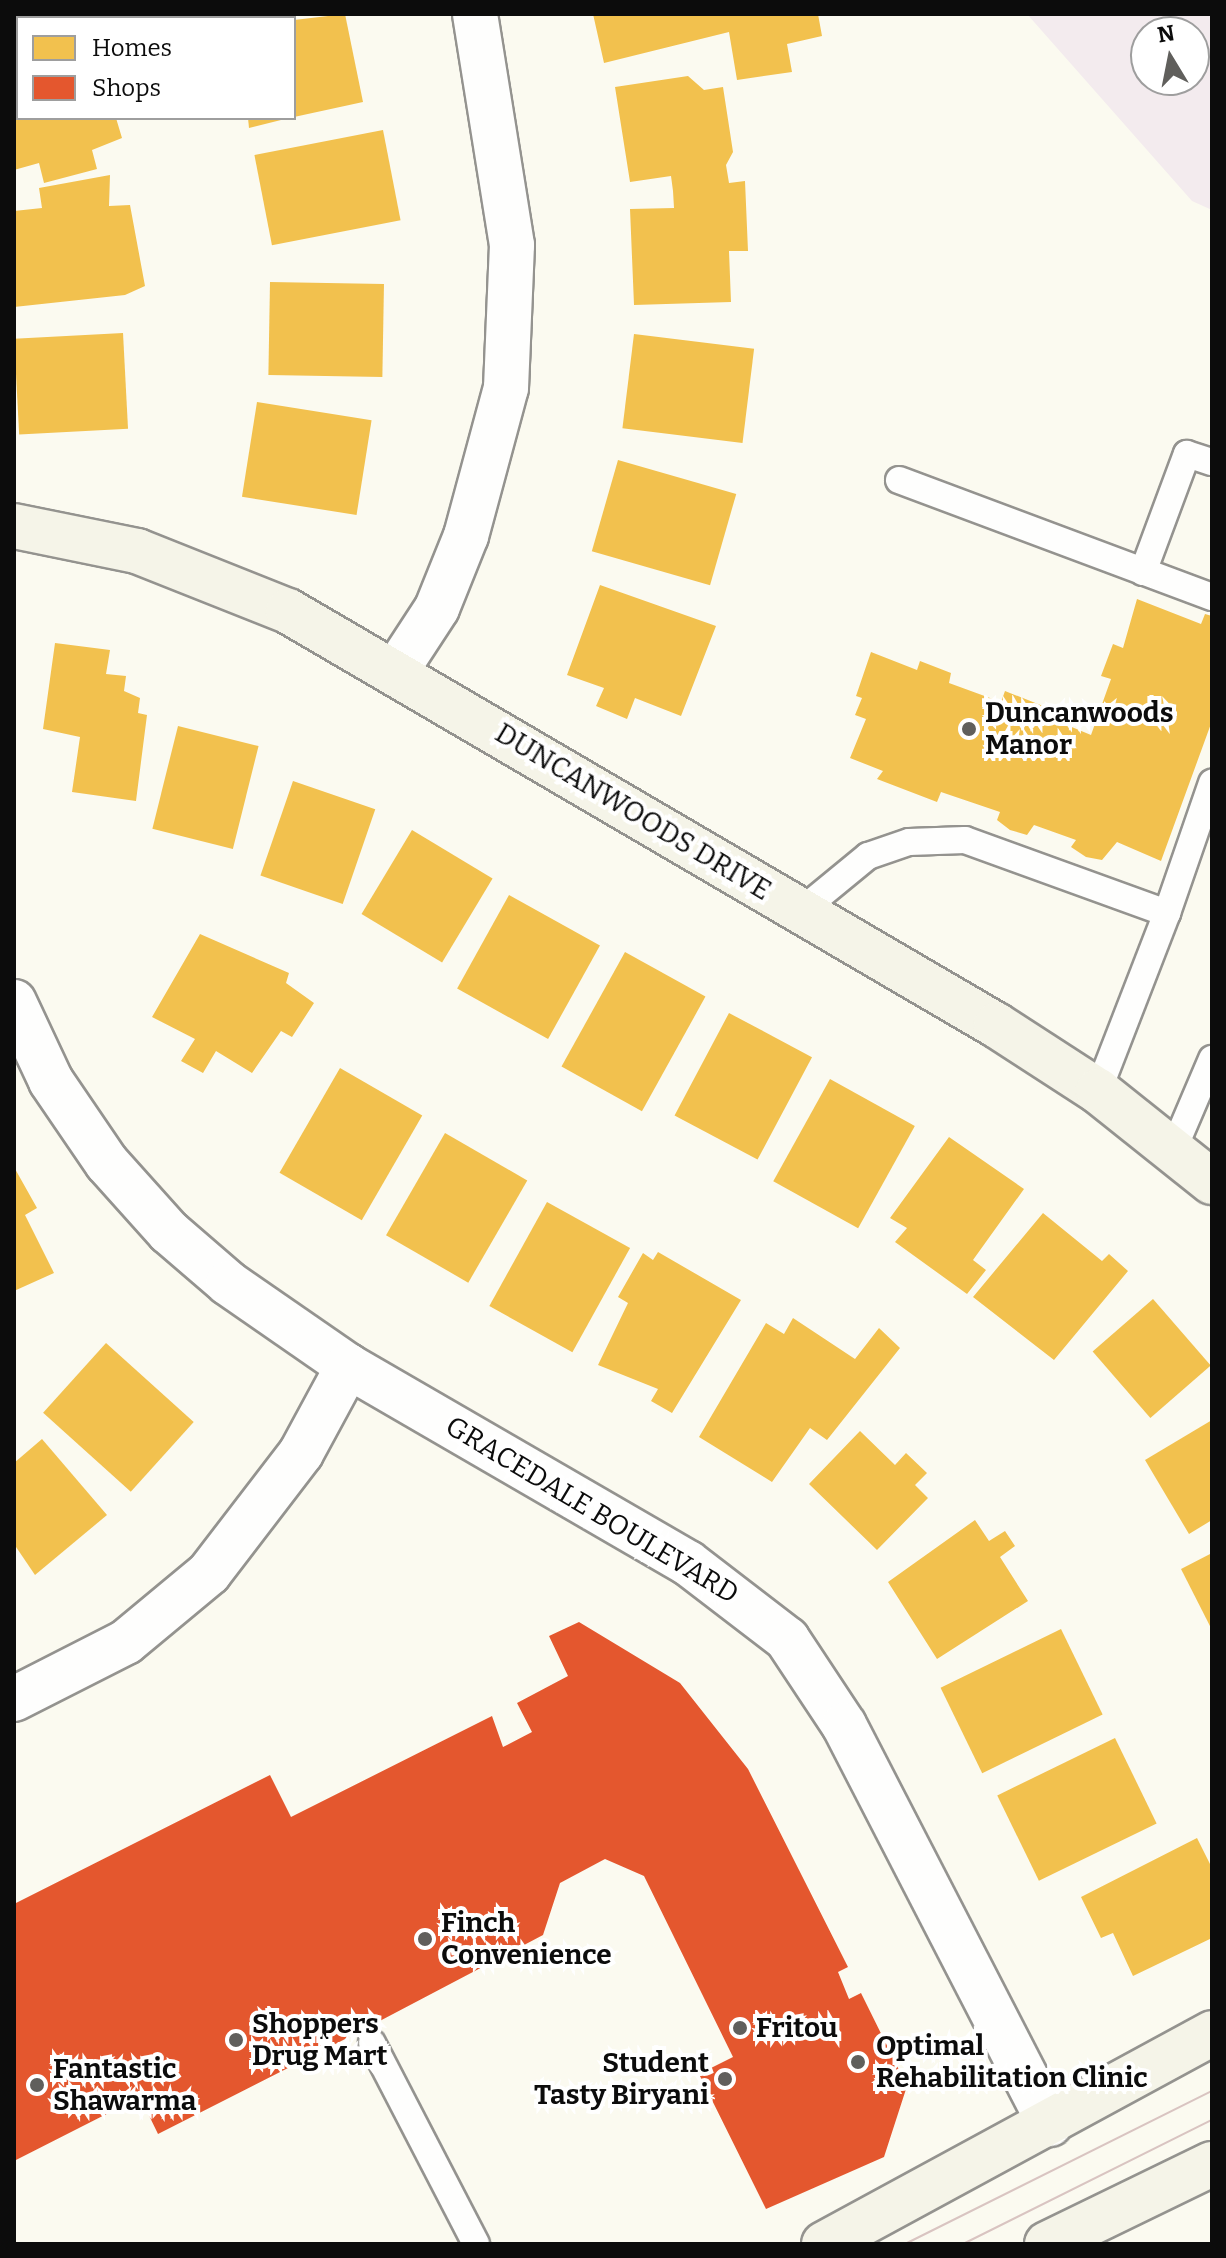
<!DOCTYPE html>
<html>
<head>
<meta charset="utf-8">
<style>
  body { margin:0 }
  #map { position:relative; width:1226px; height:2258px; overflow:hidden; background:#fbfaf0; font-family:Bitter,serif }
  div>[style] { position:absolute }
  .industrial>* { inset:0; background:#f3ebee }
  .homes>* { inset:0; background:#f2c14e; transform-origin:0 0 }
  .shops>* { inset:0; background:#e4572e }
  .roads { filter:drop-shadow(2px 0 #94938f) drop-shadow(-2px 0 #94938f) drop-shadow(0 2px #94938f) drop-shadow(0 -2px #94938f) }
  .lane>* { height:26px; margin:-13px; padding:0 13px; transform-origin:13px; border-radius:13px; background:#fefefd }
  .street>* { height:44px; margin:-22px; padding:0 22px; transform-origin:22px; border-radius:22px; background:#fefefd }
  .secondary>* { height:44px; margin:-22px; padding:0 22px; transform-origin:22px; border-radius:22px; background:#f5f4e8 }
  .tram>* { height:2px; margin:-1px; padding:0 1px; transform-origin:1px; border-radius:1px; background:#d9c4c1 }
  .dots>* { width:22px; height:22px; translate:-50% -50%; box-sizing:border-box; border:4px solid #fff; border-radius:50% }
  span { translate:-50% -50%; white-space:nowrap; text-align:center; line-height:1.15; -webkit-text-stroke:8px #fff; paint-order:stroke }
  .poi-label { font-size:28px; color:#0c0c0c; font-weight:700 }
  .left { translate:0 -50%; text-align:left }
  .right { translate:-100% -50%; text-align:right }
  .street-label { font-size:28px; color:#0c0c0c }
  .frame { position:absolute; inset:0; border:16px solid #0c0c0c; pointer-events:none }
  .legend { position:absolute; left:16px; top:16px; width:280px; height:104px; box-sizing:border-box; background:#fff; border:2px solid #9e9e9e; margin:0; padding:10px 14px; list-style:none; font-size:24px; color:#0c0c0c }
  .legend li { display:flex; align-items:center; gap:16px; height:40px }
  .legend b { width:40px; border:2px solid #9e9e9e }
  .north { position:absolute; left:1130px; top:16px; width:80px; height:80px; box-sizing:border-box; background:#fff; border:2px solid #9e9e9e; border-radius:50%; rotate:350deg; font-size:22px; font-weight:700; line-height:32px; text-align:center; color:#0c0c0c }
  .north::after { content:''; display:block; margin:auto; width:28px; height:36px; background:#605f5c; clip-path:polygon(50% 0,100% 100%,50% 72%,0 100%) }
</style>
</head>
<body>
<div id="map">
  <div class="industrial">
    <div style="clip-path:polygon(evenodd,1027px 14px,1212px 14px,1212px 210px,1192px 201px,1027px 14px,1146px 32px,1194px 32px,1194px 80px,1146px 80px,1146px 32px)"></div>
  </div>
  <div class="homes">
    <div style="clip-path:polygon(14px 14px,44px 14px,46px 18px,18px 18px,14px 32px)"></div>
    <div style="clip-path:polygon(345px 14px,363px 102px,294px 117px,294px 20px)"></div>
    <div style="clip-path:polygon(593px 14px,818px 14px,822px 36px,787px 44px,792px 72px,737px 80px,729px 32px,604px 63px)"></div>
    <div style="clip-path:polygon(18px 69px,18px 118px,116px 118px,122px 138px,92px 150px,97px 169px,44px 183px,39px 163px,14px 170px)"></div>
    <div style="clip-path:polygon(688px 76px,704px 90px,723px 87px,733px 152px,726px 165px,729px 183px,745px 181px,748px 251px,729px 251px,731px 302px,634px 305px,630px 209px,674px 208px,673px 191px,671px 176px,630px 182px,615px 87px)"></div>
    <div style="clip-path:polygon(248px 118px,285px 118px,285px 119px,249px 128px)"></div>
    <div style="left:383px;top:130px;width:92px;height:131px;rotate:79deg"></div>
    <div style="clip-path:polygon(110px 175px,109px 206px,130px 205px,145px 286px,125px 295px,14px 307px,14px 211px,42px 208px,39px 188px)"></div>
    <div style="left:270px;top:282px;width:114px;height:93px;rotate:1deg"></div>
    <div style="left:123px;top:333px;width:96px;height:109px;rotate:87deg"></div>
    <div style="left:634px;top:334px;width:121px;height:95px;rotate:7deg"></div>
    <div style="left:257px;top:402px;width:116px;height:96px;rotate:9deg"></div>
    <div style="left:618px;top:460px;width:123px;height:95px;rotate:16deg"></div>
    <div style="clip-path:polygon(600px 585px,716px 626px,681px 716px,635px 698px,627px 719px,596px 706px,604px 688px,567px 675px)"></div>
    <div style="clip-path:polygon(1137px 599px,1201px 624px,1205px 614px,1212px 616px,1212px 721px,1161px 861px,1117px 842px,1102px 860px,1086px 857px,1071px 847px,1076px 840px,1034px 825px,1027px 835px,1010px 830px,997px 820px,1000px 812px,941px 792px,937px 802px,877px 779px,883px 771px,850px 758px,866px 719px,855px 715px,862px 698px,856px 696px,871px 652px,917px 670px,920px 661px,951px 673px,949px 683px,1001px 702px,1005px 691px,1063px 714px,1062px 723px,1091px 735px,1111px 679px,1101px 676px,1113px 644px,1123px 648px)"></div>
    <div style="clip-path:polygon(55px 643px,110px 650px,106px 674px,126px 676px,124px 691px,140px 698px,138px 713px,147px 715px,136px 801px,72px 792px,80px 737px,43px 729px)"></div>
    <div style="left:178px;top:726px;width:83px;height:106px;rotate:14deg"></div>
    <div style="left:293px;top:781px;width:87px;height:100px;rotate:19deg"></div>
    <div style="left:412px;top:830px;width:94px;height:98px;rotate:31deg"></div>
    <div style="left:509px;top:895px;width:104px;height:107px;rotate:29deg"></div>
    <div style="clip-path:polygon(200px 934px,289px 973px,286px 983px,314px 1003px,292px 1037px,281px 1031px,252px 1073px,216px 1051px,203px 1073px,181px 1061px,195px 1039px,152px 1017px)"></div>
    <div style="left:625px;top:952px;width:92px;height:131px;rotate:29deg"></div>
    <div style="left:729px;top:1013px;width:94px;height:116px;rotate:28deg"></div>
    <div style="left:340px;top:1068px;width:95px;height:121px;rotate:30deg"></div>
    <div style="left:830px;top:1079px;width:97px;height:117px;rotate:29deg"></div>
    <div style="left:445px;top:1133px;width:95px;height:118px;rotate:30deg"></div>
    <div style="clip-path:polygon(949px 1137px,1024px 1189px,973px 1260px,986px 1270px,967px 1294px,895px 1242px,907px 1228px,890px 1218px)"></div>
    <div style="clip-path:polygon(14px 1167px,37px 1208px,25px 1215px,54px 1273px,14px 1291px)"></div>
    <div style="left:547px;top:1202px;width:95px;height:119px;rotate:29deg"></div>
    <div style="clip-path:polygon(1043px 1213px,1102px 1261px,1109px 1254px,1128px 1271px,1054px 1360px,973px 1297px)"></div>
    <div style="clip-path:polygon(658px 1252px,741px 1300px,672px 1413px,651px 1401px,658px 1389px,598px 1365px,628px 1303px,618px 1297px,643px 1253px,653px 1260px)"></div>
    <div style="left:1153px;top:1299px;width:88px;height:80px;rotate:49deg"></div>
    <div style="clip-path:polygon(793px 1318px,855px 1359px,879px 1328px,900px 1348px,827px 1440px,810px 1428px,772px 1482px,699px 1437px,766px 1323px,784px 1334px)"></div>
    <div style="left:106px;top:1343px;width:118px;height:94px;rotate:42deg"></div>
    <div style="clip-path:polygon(1212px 1420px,1212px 1520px,1189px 1534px,1145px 1460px)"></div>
    <div style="clip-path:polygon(860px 1431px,895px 1465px,906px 1453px,927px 1473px,915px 1485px,928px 1498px,877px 1550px,809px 1484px)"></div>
    <div style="clip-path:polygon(42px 1439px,107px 1515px,35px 1575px,14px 1544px,14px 1463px)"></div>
    <div style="clip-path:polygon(975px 1520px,989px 1541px,1005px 1531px,1015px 1546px,1000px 1557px,1028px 1601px,937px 1659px,888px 1582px)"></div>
    <div style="clip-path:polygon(1212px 1553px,1212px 1630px,1181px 1569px)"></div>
    <div style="left:1061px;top:1629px;width:95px;height:134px;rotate:64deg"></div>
    <div style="left:1115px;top:1738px;width:95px;height:131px;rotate:64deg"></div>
    <div style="clip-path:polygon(1197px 1838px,1212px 1868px,1212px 1938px,1133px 1976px,1113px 1933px,1101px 1938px,1081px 1897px)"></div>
  </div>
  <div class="shops">
    <div style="clip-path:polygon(579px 1622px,680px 1683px,748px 1769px,848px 1967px,838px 1972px,849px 1999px,861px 1993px,907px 2086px,884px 2157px,766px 2209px,699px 2074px,733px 2057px,644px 1876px,605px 1859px,560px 1883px,543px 1935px,355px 2034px,158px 2134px,140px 2097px,14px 2161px,14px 1904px,270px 1775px,291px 1817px,492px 1716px,503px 1747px,532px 1732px,517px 1703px,568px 1676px,549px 1636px)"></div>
  </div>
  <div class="roads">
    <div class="lane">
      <div style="left:899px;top:480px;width:334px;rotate:20.5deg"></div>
      <div style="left:1143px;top:572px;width:126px;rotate:-69.6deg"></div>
      <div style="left:1187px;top:454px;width:26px;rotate:18deg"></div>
      <div style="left:801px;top:911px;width:87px;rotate:-39.4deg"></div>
      <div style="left:868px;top:856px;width:43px;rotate:-18.9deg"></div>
      <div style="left:909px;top:842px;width:56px;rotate:-2deg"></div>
      <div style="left:965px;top:840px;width:215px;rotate:19.9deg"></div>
      <div style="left:1167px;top:913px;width:191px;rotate:111.2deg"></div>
      <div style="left:1167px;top:913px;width:138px;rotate:-70.9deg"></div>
      <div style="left:1174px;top:1148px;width:97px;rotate:-66.9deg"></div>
      <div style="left:372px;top:2043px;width:226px;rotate:62.6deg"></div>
    </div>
    <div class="street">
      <div style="left:396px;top:671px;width:75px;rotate:-56.9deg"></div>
      <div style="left:437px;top:608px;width:78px;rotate:-68.1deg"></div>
      <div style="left:466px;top:536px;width:153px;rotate:-74.9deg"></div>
      <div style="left:506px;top:388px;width:143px;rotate:-87.6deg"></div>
      <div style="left:512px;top:245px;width:234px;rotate:-99.1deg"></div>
      <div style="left:14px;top:1002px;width:87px;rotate:64.9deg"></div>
      <div style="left:51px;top:1081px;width:99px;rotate:55.7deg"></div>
      <div style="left:107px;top:1163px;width:93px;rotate:48.1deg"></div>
      <div style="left:169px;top:1232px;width:78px;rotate:40.8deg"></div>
      <div style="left:228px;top:1283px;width:146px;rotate:34.7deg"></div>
      <div style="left:348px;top:1366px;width:393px;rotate:30.1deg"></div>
      <div style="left:688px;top:1563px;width:125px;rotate:37.5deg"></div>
      <div style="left:787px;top:1639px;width:103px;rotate:56.5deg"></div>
      <div style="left:844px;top:1725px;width:449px;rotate:62.7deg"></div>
      <div style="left:14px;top:1699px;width:126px;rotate:-27deg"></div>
      <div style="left:126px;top:1642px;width:108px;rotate:-39.7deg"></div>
      <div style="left:209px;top:1573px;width:151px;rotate:-52.5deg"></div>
      <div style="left:301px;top:1453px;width:99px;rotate:-61.6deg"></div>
    </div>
    <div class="secondary">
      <div style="left:14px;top:526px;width:126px;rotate:11.5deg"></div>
      <div style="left:137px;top:551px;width:162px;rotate:21.7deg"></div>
      <div style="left:288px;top:611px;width:820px;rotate:30.32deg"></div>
      <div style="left:996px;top:1025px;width:121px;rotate:32.9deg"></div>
      <div style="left:1098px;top:1091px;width:146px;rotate:38.6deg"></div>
      <div style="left:824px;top:2244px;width:442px;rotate:-28.5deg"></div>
      <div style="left:1047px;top:2244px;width:183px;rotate:-25.9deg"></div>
    </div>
  </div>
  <div class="tram">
    <div style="left:905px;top:2244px;width:343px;rotate:-26.5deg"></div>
    <div style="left:963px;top:2244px;width:278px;rotate:-26.5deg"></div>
  </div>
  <div class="dots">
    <div style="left:969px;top:729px;background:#605f5c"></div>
    <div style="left:425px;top:1939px;background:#605f5c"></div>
    <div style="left:740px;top:2028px;background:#605f5c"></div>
    <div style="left:236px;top:2040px;background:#605f5c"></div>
    <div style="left:858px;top:2062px;background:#605f5c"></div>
    <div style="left:725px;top:2079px;background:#605f5c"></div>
    <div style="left:37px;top:2085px;background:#605f5c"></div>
  </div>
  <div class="poi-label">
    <span class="left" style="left:985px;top:729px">Duncanwoods<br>Manor</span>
    <span class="left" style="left:441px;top:1939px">Finch<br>Convenience</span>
    <span class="left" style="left:252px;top:2040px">Shoppers<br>Drug Mart</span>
    <span class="left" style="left:756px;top:2028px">Fritou</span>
    <span class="left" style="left:876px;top:2062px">Optimal<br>Rehabilitation Clinic</span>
    <span class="right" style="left:709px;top:2079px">Student<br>Tasty Biryani</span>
    <span class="left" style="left:53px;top:2085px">Fantastic<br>Shawarma</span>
  </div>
  <div class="street-label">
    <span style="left:633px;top:812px;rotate:31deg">DUNCANWOODS DRIVE</span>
    <span style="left:592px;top:1510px;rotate:31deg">GRACEDALE BOULEVARD</span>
  </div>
  <div class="frame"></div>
  <ul class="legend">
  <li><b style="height:22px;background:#f2c14e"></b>Homes</li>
  <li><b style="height:22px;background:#e4572e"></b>Shops</li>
  </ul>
  <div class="north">N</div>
</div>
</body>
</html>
